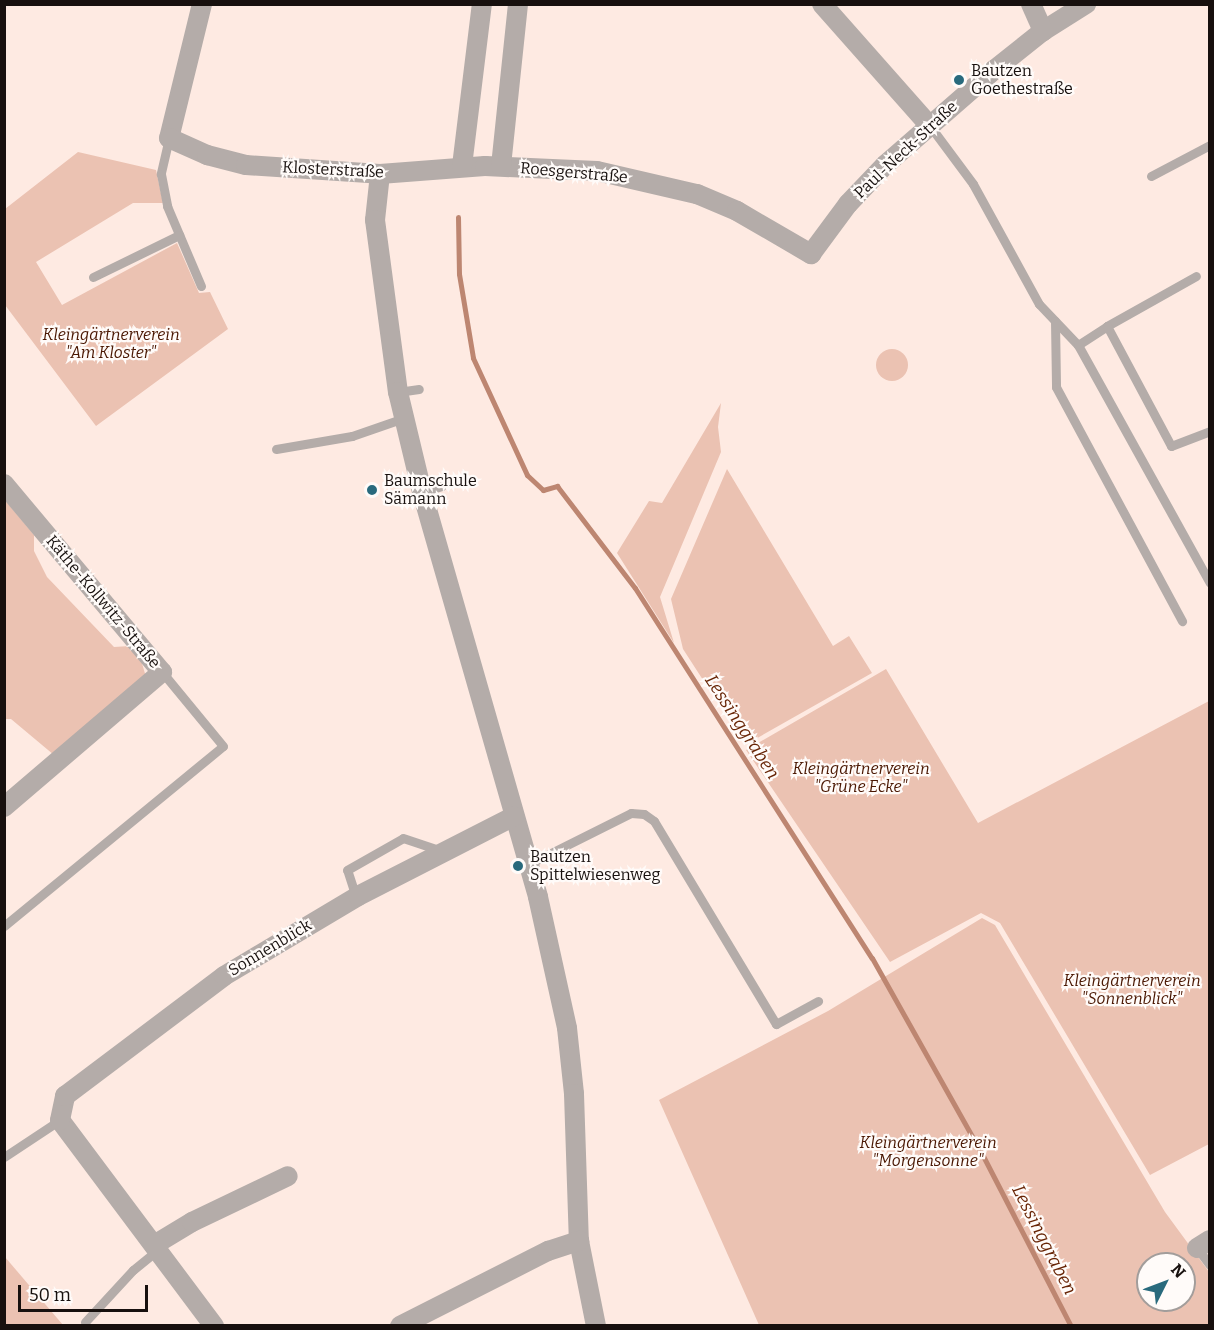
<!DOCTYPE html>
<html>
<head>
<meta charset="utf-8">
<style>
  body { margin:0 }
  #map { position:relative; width:1214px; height:1330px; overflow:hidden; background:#feeae2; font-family:Bitter,serif }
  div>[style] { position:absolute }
  .green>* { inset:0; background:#ebc2b2 }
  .round { border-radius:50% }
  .stream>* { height:5px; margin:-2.5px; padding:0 2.5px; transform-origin:2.5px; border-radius:2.5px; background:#bd8671 }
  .lane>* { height:9px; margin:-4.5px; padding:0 4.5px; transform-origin:4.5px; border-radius:4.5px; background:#b4aca9 }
  .street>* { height:20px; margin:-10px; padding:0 10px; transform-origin:10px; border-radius:10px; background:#b4aca9 }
  .dots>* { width:16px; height:16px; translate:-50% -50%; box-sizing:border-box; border:3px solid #fffbf9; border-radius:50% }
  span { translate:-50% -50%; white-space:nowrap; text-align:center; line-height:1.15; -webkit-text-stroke:4.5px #fffbf9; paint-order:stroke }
  .poi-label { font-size:16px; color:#17100e }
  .left { translate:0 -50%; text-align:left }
  .street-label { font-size:16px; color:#17100e }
  .park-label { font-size:16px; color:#4a1702; font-style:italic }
  .water-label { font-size:18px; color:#682506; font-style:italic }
  .frame { position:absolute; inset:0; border:6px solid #17100e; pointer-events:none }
  .north { position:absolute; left:1136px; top:1252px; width:60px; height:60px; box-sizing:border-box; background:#fffbf9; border:2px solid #a29d9b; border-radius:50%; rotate:48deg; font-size:16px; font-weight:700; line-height:24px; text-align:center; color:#17100e }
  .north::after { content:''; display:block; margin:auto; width:21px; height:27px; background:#296a7d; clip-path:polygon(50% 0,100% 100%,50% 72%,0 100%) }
  .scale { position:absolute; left:18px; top:1285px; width:130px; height:27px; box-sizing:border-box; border:3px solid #17100e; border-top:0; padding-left:8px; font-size:18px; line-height:21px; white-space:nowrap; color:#17100e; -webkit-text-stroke:4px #fffbf9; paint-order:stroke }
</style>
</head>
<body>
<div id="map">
  <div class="green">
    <div style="clip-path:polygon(78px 152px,156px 170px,163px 203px,133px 203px,36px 262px,62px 305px,177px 243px,199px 293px,210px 292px,228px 329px,96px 426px,5px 305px,5px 209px)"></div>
    <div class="round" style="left:876px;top:349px;width:32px;height:32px"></div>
    <div style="clip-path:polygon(721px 403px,718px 427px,721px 452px,660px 597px,674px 643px,617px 553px,649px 501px,662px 503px)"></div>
    <div style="clip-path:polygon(727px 469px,833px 646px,849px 636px,872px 673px,745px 745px,683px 649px,671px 599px)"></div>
    <div style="clip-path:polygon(4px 499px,34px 535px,34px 551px,47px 577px,114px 647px,130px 646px,141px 660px,146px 677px,54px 755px,11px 719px,5px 719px)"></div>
    <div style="clip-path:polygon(886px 669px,978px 823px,1209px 701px,1209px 1144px,1150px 1175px,1000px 923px,981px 913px,890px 962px,746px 750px)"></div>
    <div style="clip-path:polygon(evenodd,982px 918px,995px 925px,1165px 1212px,1209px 1272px,1209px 1325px,759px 1325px,659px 1100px,828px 1011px,982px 918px,1148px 1264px,1184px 1264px,1184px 1300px,1148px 1300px,1148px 1264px)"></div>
    <div style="clip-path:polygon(5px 1257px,63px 1325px,5px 1325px)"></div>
  </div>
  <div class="stream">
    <div style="left:458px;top:217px;width:57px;rotate:89deg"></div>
    <div style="left:459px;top:274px;width:85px;rotate:80.5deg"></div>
    <div style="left:473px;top:358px;width:129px;rotate:65.2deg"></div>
    <div style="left:527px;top:475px;width:22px;rotate:43deg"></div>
    <div style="left:543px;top:490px;width:15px;rotate:-16deg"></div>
    <div style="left:557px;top:486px;width:128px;rotate:52.6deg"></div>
    <div style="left:635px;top:588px;width:439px;rotate:57.4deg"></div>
    <div style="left:872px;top:958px;width:223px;rotate:60.7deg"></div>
    <div style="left:981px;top:1152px;width:196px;rotate:62.7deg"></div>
  </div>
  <div class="lane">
    <div style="left:930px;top:126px;width:72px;rotate:53.4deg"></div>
    <div style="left:973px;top:184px;width:137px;rotate:61.2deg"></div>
    <div style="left:1039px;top:304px;width:57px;rotate:46.4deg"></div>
    <div style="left:1078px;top:345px;width:272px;rotate:61deg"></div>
    <div style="left:169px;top:138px;width:37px;rotate:103deg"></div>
    <div style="left:161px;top:174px;width:33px;rotate:79deg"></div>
    <div style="left:167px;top:206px;width:87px;rotate:67deg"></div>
    <div style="left:1151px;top:176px;width:67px;rotate:-27.7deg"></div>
    <div style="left:93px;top:277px;width:96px;rotate:-26deg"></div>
    <div style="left:1055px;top:321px;width:66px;rotate:89.1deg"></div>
    <div style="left:1056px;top:387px;width:266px;rotate:61.7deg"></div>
    <div style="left:1107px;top:326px;width:102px;rotate:-29.3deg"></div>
    <div style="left:1078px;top:345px;width:35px;rotate:-33deg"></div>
    <div style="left:1107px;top:326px;width:136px;rotate:61.9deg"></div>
    <div style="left:1171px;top:446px;width:42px;rotate:-21deg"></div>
    <div style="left:398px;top:392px;width:21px;rotate:-8deg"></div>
    <div style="left:276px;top:449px;width:77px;rotate:-9.7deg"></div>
    <div style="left:352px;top:436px;width:55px;rotate:-19.1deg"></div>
    <div style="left:422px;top:492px;width:21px;rotate:-17deg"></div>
    <div style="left:529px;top:864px;width:114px;rotate:-26.6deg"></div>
    <div style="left:631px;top:813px;width:13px;rotate:4deg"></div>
    <div style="left:644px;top:814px;width:12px;rotate:35deg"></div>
    <div style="left:654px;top:821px;width:237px;rotate:59deg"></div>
    <div style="left:776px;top:1024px;width:48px;rotate:-28.7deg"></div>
    <div style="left:356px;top:897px;width:28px;rotate:-108deg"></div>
    <div style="left:347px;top:870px;width:64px;rotate:-29.7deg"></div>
    <div style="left:403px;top:838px;width:41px;rotate:18.4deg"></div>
    <div style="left:4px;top:926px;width:283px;rotate:-39.4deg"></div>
    <div style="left:223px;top:746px;width:96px;rotate:-129.5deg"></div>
    <div style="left:4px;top:1157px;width:67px;rotate:-33.5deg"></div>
    <div style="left:1197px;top:1248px;width:21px;rotate:53deg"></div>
    <div style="left:85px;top:1322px;width:71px;rotate:-47.3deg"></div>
    <div style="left:133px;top:1270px;width:32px;rotate:-39deg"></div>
  </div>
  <div class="street">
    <div style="left:202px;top:4px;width:138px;rotate:103.8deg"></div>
    <div style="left:169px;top:138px;width:42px;rotate:24.1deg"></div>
    <div style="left:207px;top:155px;width:40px;rotate:14.4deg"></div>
    <div style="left:246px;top:165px;width:134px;rotate:3.8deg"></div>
    <div style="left:380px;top:174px;width:105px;rotate:-4.4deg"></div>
    <div style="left:485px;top:166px;width:112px;rotate:2.6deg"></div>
    <div style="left:597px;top:171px;width:103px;rotate:13deg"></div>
    <div style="left:697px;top:194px;width:43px;rotate:23deg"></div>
    <div style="left:737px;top:211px;width:86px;rotate:30.2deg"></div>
    <div style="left:811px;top:254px;width:62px;rotate:-53.5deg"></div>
    <div style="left:848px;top:204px;width:54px;rotate:-46.5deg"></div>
    <div style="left:885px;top:165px;width:145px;rotate:-41.1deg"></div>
    <div style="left:994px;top:70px;width:63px;rotate:-38.5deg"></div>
    <div style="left:1043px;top:31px;width:51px;rotate:-32.1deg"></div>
    <div style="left:822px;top:4px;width:163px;rotate:48.5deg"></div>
    <div style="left:1031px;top:4px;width:30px;rotate:66deg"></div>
    <div style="left:462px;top:166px;width:163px;rotate:-83deg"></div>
    <div style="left:501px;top:166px;width:163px;rotate:-84deg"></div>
    <div style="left:380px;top:174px;width:46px;rotate:96.2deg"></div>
    <div style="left:375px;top:220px;width:174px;rotate:82.4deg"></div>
    <div style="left:398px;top:392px;width:103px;rotate:76.5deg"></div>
    <div style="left:422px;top:492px;width:421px;rotate:74deg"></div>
    <div style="left:538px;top:897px;width:134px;rotate:77.5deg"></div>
    <div style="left:567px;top:1028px;width:66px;rotate:83.9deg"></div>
    <div style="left:574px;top:1094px;width:147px;rotate:88.1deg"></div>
    <div style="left:579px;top:1241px;width:87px;rotate:78.7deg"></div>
    <div style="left:4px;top:484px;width:246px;rotate:50deg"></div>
    <div style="left:162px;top:672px;width:208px;rotate:139.5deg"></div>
    <div style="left:154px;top:1245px;width:44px;rotate:-31.2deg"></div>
    <div style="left:192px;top:1222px;width:106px;rotate:-25.6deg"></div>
    <div style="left:1197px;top:1248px;width:15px;rotate:-32deg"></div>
    <div style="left:214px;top:1326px;width:257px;rotate:-126.8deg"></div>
    <div style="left:60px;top:1120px;width:25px;rotate:-78deg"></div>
    <div style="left:65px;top:1096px;width:199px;rotate:-37deg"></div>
    <div style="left:224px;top:976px;width:156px;rotate:-30.8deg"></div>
    <div style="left:358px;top:896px;width:175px;rotate:-27.1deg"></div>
    <div style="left:400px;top:1326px;width:166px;rotate:-26.9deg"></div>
    <div style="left:548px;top:1251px;width:33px;rotate:-18deg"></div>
  </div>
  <div class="dots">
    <div style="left:959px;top:80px;background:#296a7d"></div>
    <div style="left:372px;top:490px;background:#296a7d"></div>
    <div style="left:518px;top:866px;background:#296a7d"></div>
  </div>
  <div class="poi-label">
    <span class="left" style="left:971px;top:80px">Bautzen<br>Goethestraße</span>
    <span class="left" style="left:384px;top:490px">Baumschule<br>Sämann</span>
    <span class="left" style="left:530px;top:866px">Bautzen<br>Spittelwiesenweg</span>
  </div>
  <div class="street-label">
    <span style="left:906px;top:150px;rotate:-43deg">Paul-Neck-Straße</span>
    <span style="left:333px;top:170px;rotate:3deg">Klosterstraße</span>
    <span style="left:574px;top:173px;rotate:5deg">Roesgerstraße</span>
    <span style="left:103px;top:602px;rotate:50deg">Käthe-Kollwitz-Straße</span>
    <span style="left:270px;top:948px;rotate:-31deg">Sonnenblick</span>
  </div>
  <div class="park-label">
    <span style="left:111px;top:344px">Kleingärtnerverein<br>"Am Kloster"</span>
    <span style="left:861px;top:778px">Kleingärtnerverein<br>"Grüne Ecke"</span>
    <span style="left:1132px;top:990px">Kleingärtnerverein<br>"Sonnenblick"</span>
    <span style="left:928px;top:1152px">Kleingärtnerverein<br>"Morgensonne"</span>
  </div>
  <div class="water-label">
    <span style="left:742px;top:727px;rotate:57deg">Lessinggraben</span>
    <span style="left:1044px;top:1240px;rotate:63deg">Lessinggraben</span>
  </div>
  <div class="frame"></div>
  <div class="north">N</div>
  <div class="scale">50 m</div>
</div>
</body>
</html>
